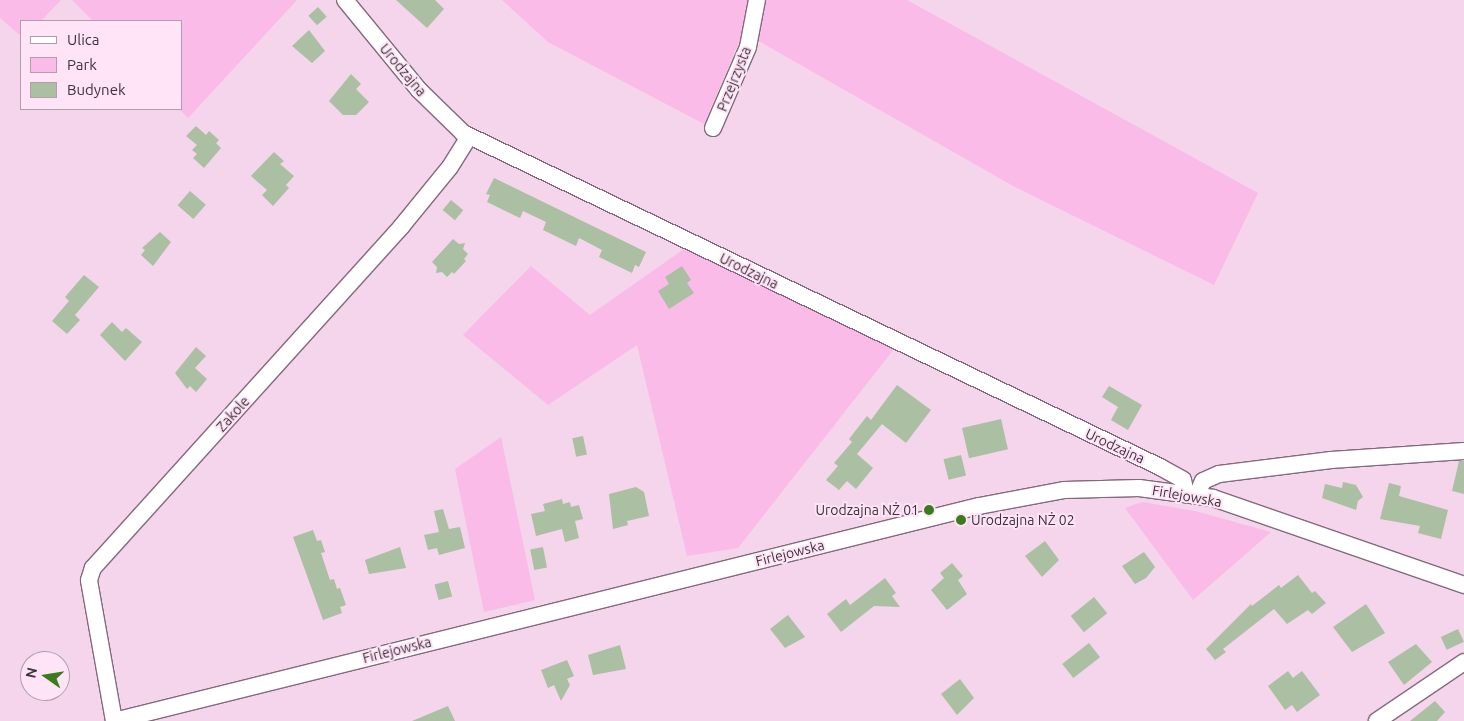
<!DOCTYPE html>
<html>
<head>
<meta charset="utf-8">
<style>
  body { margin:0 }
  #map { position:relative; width:1464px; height:721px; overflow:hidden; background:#f4d5eb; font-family:Ubuntu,sans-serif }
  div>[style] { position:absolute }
  .green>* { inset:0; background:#fabbe8 }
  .building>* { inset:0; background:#abbfa3; transform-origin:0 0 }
  .roads { filter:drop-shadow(1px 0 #84697c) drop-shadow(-1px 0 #84697c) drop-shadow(0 1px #84697c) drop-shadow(0 -1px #84697c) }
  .minor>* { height:16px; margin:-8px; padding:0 8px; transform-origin:8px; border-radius:8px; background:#fff }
  .dots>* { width:14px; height:14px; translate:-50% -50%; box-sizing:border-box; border:2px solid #fee4f6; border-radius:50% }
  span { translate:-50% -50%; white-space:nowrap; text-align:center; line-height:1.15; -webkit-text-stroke:4px #fee4f6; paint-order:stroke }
  .street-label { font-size:14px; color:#3e323a }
  .poi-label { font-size:14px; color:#3e323a }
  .right { translate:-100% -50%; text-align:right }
  .left { translate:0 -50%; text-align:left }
  .legend { position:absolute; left:20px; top:20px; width:162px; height:90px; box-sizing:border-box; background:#fee4f6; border:1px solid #b19dab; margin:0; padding:6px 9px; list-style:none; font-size:15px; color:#3e323a }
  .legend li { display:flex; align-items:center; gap:10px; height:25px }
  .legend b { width:25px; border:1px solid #b19dab }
  .north { position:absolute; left:20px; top:651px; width:50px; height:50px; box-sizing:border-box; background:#fee4f6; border:1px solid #b19dab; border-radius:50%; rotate:283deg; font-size:14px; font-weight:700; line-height:20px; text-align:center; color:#3e323a }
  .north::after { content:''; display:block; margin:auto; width:18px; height:22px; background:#3a7b1b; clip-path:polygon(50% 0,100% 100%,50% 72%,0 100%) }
</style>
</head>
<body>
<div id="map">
  <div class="green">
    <div style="clip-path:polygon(0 0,61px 0,41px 21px,21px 21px,21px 36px,0 18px)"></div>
    <div style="clip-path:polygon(72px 0,297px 0,188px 118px,179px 109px,181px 109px,181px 21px,93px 21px)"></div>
    <div style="clip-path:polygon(502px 0,749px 0,743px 33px,704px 124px,548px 42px)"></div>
    <div style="clip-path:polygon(763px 0,907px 0,1258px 193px,1214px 285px,1015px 187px,755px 39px)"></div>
    <div style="clip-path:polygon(691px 244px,894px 349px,738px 548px,687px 556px,637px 345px,548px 405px,463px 335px,531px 266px,590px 315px)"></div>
    <div style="clip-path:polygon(501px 437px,535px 600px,484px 612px,455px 469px)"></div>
    <div style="clip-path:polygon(1142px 502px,1195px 511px,1271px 532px,1193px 600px,1125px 508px)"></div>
  </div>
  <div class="building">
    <div style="clip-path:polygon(396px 0,435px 0,444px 9px,427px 28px)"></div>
    <div style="left:318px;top:7px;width:13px;height:13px;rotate:48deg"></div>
    <div style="clip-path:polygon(309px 30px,325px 51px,312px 63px,292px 46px)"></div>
    <div style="clip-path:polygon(351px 74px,361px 84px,356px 89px,369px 102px,356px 115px,343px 115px,329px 101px)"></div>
    <div style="clip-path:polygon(196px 126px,206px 135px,209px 131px,219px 140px,216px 143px,221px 148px,204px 168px,193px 158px,197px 154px,192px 150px,197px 145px,186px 136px)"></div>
    <div style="clip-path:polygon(274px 152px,284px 161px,280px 164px,294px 176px,286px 185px,289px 188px,273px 206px,262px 195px,267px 190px,251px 176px)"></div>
    <div style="clip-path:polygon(494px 178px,646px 252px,639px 267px,635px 265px,632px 273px,599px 257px,602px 250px,583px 240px,579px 238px,576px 246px,543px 230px,546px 222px,542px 220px,523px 211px,520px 218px,487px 202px,490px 195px,486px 194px)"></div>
    <div style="left:190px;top:191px;width:21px;height:19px;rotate:41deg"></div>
    <div style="left:451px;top:200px;width:16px;height:13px;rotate:40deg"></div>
    <div style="clip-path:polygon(160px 232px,171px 242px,153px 266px,141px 255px,145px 250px,142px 248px)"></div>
    <div style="clip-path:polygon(453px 239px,459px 244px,465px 243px,463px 249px,468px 254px,464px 259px,466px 261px,454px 274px,452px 272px,447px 277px,442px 272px,436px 273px,437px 267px,432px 262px)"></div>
    <div style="clip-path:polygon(682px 266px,691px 280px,687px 283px,694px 293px,669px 309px,658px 291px,669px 284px,665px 277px)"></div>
    <div style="clip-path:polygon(84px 275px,99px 287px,75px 315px,80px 320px,67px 334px,52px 321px,69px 301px,65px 297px)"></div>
    <div style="clip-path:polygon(112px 322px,122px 332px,126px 328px,142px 342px,125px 361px,100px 335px)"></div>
    <div style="clip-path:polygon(196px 347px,206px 356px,195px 368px,207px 379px,196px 392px,190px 386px,187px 389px,175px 373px)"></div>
    <div style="clip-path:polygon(897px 385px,931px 410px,906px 443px,882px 424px,857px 454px,873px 468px,856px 489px,847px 481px,839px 490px,826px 480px,838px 466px,834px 463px,852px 442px,849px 439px,867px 416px,871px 420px)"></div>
    <div style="clip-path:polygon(1109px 386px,1142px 405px,1128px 430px,1111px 420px,1118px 407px,1102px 397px)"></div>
    <div style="left:1001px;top:419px;width:31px;height:40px;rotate:77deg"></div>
    <div style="left:583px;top:436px;width:19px;height:11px;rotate:78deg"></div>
    <div style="left:961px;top:455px;width:21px;height:18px;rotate:76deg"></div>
    <div style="clip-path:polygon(1459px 461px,1464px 461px,1464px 494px,1452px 491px)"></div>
    <div style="clip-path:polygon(1343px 482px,1356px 485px,1363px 497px,1358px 501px,1356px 510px,1322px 498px,1325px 484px,1342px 488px)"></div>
    <div style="clip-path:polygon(1389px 483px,1401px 486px,1399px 496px,1448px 510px,1441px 539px,1418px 533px,1420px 526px,1380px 519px)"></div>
    <div style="clip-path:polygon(636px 487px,644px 492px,649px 516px,627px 521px,628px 525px,613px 529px,609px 494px)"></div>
    <div style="clip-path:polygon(562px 499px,563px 504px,570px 502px,571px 507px,579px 505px,583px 519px,575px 521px,579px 538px,565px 542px,562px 529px,536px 536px,531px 514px,545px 511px,543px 504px)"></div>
    <div style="clip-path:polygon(443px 509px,449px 529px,460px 527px,465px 548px,439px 555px,437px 548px,428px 550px,424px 535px,439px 532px,434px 511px)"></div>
    <div style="clip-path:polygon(313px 530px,317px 541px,321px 540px,325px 552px,321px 553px,330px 580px,334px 579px,337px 589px,340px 588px,346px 605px,340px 607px,342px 613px,323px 620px,293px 537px)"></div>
    <div style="clip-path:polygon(1045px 541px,1059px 560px,1042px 577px,1025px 556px)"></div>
    <div style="clip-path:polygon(400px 547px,406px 568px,369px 574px,365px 560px)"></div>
    <div style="left:543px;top:547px;width:21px;height:13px;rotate:79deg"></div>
    <div style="clip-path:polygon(1144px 552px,1155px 567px,1146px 578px,1135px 584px,1122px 566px)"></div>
    <div style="clip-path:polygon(952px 563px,963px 576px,958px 580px,967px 594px,947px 610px,931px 590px,944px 578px,940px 573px)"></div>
    <div style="clip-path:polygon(1298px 575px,1312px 593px,1315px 591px,1326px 603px,1312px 614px,1308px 610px,1287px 624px,1274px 609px,1223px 649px,1226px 652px,1215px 660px,1206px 649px,1251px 604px,1252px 606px,1279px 585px,1281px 588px)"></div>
    <div style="clip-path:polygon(885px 578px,896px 593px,892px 596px,900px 607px,874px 606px,841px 632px,827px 614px,846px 599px,850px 605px)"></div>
    <div style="left:448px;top:581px;width:16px;height:14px;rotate:75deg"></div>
    <div style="left:1094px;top:597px;width:21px;height:30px;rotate:51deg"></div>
    <div style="clip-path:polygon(1366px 604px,1385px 633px,1352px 652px,1333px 627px)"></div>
    <div style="clip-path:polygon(788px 615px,805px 637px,785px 648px,770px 629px)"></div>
    <div style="left:1458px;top:629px;width:14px;height:19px;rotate:65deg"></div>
    <div style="left:1089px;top:643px;width:18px;height:34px;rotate:52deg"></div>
    <div style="clip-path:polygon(1416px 644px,1432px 662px,1404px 685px,1388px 662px)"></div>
    <div style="clip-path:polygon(620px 645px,626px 669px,593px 675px,588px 655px)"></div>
    <div style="clip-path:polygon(567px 660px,574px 676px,567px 679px,570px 685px,561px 701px,554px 685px,548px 688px,541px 670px)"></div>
    <div style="clip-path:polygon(1288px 671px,1293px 678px,1302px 671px,1320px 695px,1297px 712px,1292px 705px,1285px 710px,1268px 686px)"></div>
    <div style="clip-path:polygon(960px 679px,974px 698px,957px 715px,941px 694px)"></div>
    <div style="clip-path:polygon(1435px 701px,1445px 712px,1437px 721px,1410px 721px)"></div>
    <div style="clip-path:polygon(448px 706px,455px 721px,412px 721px)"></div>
  </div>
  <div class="roads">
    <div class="minor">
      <div style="left:345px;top:0;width:117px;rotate:50.6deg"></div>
      <div style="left:419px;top:90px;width:62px;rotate:44.3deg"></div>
      <div style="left:463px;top:133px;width:773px;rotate:25.6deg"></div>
      <div style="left:1160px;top:467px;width:26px;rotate:29deg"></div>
      <div style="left:1183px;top:480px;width:14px;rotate:78deg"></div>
      <div style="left:713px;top:128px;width:88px;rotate:-66.6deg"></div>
      <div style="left:748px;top:47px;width:48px;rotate:-79.2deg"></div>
      <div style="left:1197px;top:495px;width:15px;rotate:-67deg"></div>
      <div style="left:1203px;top:481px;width:17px;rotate:-24deg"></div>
      <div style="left:1219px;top:474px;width:113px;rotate:-7.1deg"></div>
      <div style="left:1331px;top:460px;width:133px;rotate:-3.9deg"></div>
      <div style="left:114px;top:721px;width:891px;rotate:-13.96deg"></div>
      <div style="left:979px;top:506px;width:86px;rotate:-10.7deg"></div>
      <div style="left:1064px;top:490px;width:75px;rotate:-1.5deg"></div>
      <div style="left:1139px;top:488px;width:75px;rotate:7.7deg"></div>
      <div style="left:1213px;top:498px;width:266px;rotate:19.1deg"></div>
      <div style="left:114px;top:721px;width:143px;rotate:-100.1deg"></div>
      <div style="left:89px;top:580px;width:13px;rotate:-72deg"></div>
      <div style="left:93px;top:568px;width:460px;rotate:-47.9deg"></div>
      <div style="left:401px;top:227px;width:77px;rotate:-50.8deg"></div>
      <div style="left:450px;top:167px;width:36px;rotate:-58deg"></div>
      <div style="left:1377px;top:721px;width:105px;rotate:-34.1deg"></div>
    </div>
  </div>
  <div class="dots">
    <div style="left:929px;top:510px;background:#3a7b1b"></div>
    <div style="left:961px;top:520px;background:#3a7b1b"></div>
  </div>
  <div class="street-label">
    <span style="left:403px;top:70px;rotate:50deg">Urodzajna</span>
    <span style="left:734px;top:79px;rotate:-68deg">Przejrzysta</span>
    <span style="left:749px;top:271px;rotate:26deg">Urodzajna</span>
    <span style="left:233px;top:414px;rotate:-48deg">Zakole</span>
    <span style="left:1115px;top:446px;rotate:25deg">Urodzajna</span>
    <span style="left:1187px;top:496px;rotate:10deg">Firlejowska</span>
    <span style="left:790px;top:553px;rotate:-14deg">Firlejowska</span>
    <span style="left:397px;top:650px;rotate:-14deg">Firlejowska</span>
  </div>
  <div class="poi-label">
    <span class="right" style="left:919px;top:510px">Urodzajna NŻ 01</span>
    <span class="left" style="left:971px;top:520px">Urodzajna NŻ 02</span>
  </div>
  <ul class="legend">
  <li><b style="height:6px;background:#fff"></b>Ulica</li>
  <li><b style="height:14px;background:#fabbe8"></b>Park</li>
  <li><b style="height:14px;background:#abbfa3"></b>Budynek</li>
  </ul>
  <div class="north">N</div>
</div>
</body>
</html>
